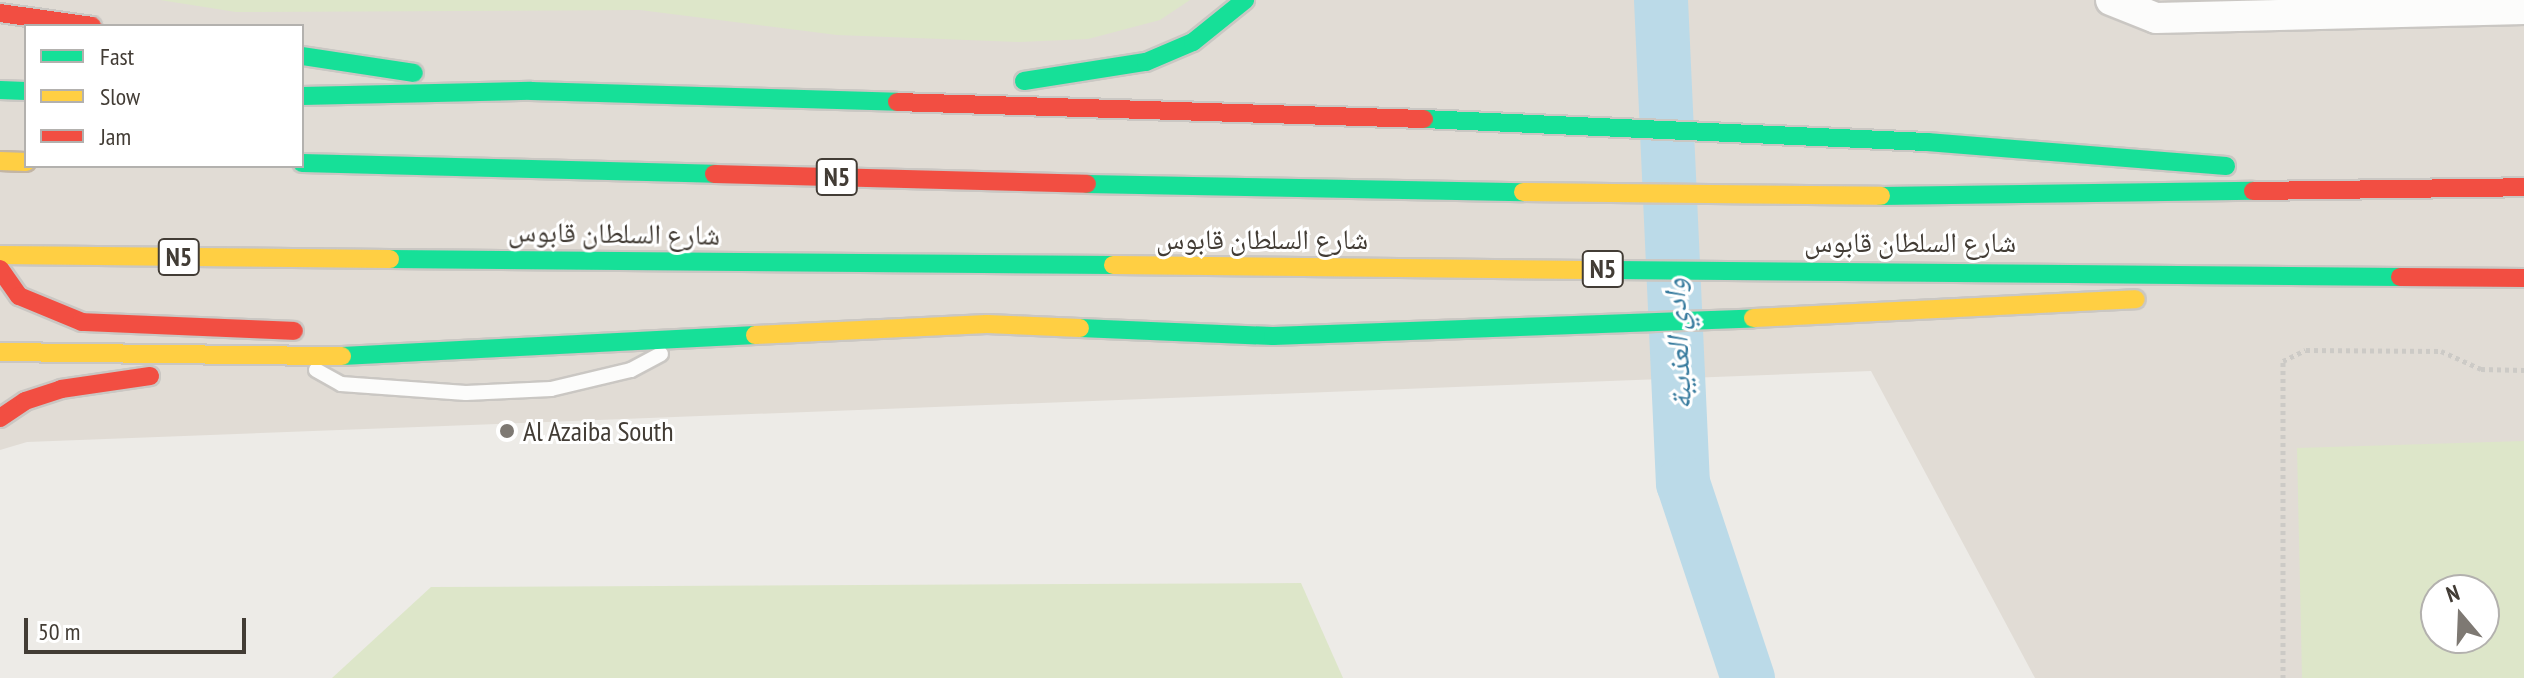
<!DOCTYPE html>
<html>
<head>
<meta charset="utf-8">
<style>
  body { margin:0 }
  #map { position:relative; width:2524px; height:678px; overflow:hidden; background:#edebe7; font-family:"PT Sans Narrow","Noto Naskh Arabic",sans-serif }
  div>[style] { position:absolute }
  .residential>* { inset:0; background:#e1dcd5 }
  .green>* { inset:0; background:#dde6c9 }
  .river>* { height:54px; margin:-27px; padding:0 27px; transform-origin:27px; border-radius:27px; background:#bbdae8 }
  .path>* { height:5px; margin-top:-2.5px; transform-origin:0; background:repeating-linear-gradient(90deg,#cccac6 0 4px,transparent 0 8px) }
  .roads { filter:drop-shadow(2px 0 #cac7c3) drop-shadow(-2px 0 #cac7c3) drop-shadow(0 2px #cac7c3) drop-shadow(0 -2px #cac7c3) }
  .lane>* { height:14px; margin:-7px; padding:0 7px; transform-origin:7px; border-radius:7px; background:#fcfcfb }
  .street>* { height:30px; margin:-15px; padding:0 15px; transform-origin:15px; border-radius:15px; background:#fcfcfb }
  .fast>* { height:18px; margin:-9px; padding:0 9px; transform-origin:9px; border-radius:9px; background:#16e098 }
  .slow>* { height:18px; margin:-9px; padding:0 9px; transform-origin:9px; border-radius:9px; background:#ffcf43 }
  .jam>* { height:18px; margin:-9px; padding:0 9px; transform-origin:9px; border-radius:9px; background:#f24e42 }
  .bridges { filter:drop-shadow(2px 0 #c3b5a4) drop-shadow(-2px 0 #c3b5a4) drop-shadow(0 2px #c3b5a4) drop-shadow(0 -2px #c3b5a4) }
  .slow-bridge>* { height:18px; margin:-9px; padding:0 9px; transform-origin:9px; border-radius:9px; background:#ffcf43 }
  .dots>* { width:22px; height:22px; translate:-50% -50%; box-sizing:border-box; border:4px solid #fff; border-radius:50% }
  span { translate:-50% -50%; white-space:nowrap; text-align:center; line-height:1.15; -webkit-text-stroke:6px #fff; paint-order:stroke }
  .shield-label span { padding:2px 6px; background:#fff; border:2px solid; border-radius:6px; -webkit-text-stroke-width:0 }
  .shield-label { font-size:26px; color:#423c35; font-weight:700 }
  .street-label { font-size:28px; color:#423c35 }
  .poi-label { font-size:28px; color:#423c35 }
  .left { translate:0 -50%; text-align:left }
  .water-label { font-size:30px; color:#367a9d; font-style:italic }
  .legend { position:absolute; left:24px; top:24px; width:280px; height:144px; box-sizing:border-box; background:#fff; border:2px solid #b3b1ae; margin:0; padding:10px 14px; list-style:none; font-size:24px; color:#423c35 }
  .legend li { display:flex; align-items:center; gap:16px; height:40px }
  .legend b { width:40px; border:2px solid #b3b1ae }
  .north { position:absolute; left:2420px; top:574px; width:80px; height:80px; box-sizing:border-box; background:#fff; border:2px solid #b3b1ae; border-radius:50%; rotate:341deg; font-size:22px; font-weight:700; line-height:32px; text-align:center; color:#423c35 }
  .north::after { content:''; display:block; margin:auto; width:28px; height:36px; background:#7e7973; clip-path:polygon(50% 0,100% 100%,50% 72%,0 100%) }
  .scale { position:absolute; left:24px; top:618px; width:222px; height:36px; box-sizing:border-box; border:4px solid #423c35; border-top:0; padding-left:10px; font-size:24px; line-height:28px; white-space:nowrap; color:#423c35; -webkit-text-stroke:6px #fff; paint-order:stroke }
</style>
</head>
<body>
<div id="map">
  <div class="residential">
    <div style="clip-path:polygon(evenodd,0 0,2524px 0,2524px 678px,2035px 678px,1871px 371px,27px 442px,0 450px,0 0,26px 26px,302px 26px,302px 166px,26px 166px,26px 26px,0 0,2436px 590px,2484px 590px,2484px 638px,2436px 638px,2436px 590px)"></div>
  </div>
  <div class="green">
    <div style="clip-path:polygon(160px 0,1190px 0,1160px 20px,1088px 39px,1019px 42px,837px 35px,640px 10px,236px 12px)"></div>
    <div style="clip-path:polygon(evenodd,2524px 441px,2524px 678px,2302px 678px,2297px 448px,2524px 441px,2484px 590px,2484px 638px,2436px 638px,2436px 590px,2484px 590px)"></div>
    <div style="clip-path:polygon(1301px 583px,1343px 678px,332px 678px,431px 587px)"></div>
  </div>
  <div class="river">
    <div style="left:1661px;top:0;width:484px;rotate:87.4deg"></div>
    <div style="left:1683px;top:483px;width:206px;rotate:71.6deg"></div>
  </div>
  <div class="path">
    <div style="left:2283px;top:678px;width:317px;rotate:-90deg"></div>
    <div style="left:2283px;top:361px;width:25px;rotate:-26deg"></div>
    <div style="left:2306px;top:350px;width:135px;rotate:0.4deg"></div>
    <div style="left:2441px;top:351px;width:44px;rotate:24.2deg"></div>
    <div style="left:2481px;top:369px;width:43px;rotate:1.3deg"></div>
  </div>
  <div class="roads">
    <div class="lane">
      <div style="left:316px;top:370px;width:29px;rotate:29deg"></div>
      <div style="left:341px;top:384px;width:125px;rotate:4.1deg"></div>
      <div style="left:466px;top:393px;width:85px;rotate:-2.7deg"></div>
      <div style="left:551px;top:389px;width:82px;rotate:-13.4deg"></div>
      <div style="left:631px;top:370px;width:34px;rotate:-28deg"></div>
    </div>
    <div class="street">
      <div style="left:2111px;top:0;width:48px;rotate:21.8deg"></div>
      <div style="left:2156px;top:18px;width:368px;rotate:-1.4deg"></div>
    </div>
    <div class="fast">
      <div style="left:302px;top:56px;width:113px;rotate:8.6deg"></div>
      <div style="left:1024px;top:81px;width:123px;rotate:-8.9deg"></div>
      <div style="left:1146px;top:62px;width:51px;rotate:-23.1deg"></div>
      <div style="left:1193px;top:42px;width:67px;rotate:-38.9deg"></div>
      <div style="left:0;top:90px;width:26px;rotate:2deg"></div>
      <div style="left:302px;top:96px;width:229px;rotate:-1.3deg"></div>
      <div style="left:531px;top:91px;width:366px;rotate:1.7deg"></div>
      <div style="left:1424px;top:119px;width:504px;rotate:2.62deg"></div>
      <div style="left:1927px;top:142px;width:300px;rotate:4.6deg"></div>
      <div style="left:302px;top:163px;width:412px;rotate:1.5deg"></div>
      <div style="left:1087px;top:184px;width:436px;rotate:1.1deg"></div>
      <div style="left:1881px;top:196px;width:372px;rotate:-0.8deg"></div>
      <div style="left:390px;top:259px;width:723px;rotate:0.48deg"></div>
      <div style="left:1612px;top:270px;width:788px;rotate:0.51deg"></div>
      <div style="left:1080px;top:328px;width:193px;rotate:2.4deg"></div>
      <div style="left:1273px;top:336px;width:480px;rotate:-2.1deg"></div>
      <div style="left:342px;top:356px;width:414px;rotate:-2.9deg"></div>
    </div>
    <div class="slow">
      <div style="left:1523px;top:192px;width:358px;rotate:0.6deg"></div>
      <div style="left:0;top:255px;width:390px;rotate:0.6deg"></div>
      <div style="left:1113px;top:265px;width:499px;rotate:0.6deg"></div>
      <div style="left:1753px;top:318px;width:383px;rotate:-2.8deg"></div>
      <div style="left:755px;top:335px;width:232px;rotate:-2.7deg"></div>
      <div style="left:987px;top:324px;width:93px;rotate:2.5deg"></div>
      <div style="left:0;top:352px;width:342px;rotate:0.7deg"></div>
    </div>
    <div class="jam">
      <div style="left:0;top:13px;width:93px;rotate:8deg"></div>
      <div style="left:897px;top:102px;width:527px;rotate:1.85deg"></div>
      <div style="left:714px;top:174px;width:373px;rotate:1.5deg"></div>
      <div style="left:2253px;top:191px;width:271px;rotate:-0.8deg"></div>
      <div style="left:0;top:269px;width:33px;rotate:55deg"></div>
      <div style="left:19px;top:296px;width:68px;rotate:22.4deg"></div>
      <div style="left:82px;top:322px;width:212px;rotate:2.4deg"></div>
      <div style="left:2400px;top:277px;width:124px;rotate:0.5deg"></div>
      <div style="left:0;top:418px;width:30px;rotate:-34deg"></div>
      <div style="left:25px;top:401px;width:38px;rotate:-18deg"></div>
      <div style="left:61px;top:389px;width:90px;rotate:-8.3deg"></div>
    </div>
  </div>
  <div class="bridges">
    <div class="slow-bridge">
      <div style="left:0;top:161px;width:26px;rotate:2deg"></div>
    </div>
  </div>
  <div class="dots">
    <div style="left:507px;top:431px;background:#7e7973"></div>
  </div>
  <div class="shield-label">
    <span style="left:837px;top:177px">N5</span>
    <span style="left:179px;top:257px">N5</span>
    <span style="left:1603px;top:269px">N5</span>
  </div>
  <div class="street-label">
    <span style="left:614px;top:233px;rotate:1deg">شارع السلطان قابوس</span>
    <span style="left:1262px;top:239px">شارع السلطان قابوس</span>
    <span style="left:1910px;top:242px">شارع السلطان قابوس</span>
  </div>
  <div class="poi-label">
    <span class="left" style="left:523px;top:431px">Al Azaiba South</span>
  </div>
  <div class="water-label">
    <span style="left:1677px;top:344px;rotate:-93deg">وادي العذيبة</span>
  </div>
  <ul class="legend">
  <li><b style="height:10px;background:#16e098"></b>Fast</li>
  <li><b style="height:10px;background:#ffcf43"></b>Slow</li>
  <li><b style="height:10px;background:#f24e42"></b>Jam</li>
  </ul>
  <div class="north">N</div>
  <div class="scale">50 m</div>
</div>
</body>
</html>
